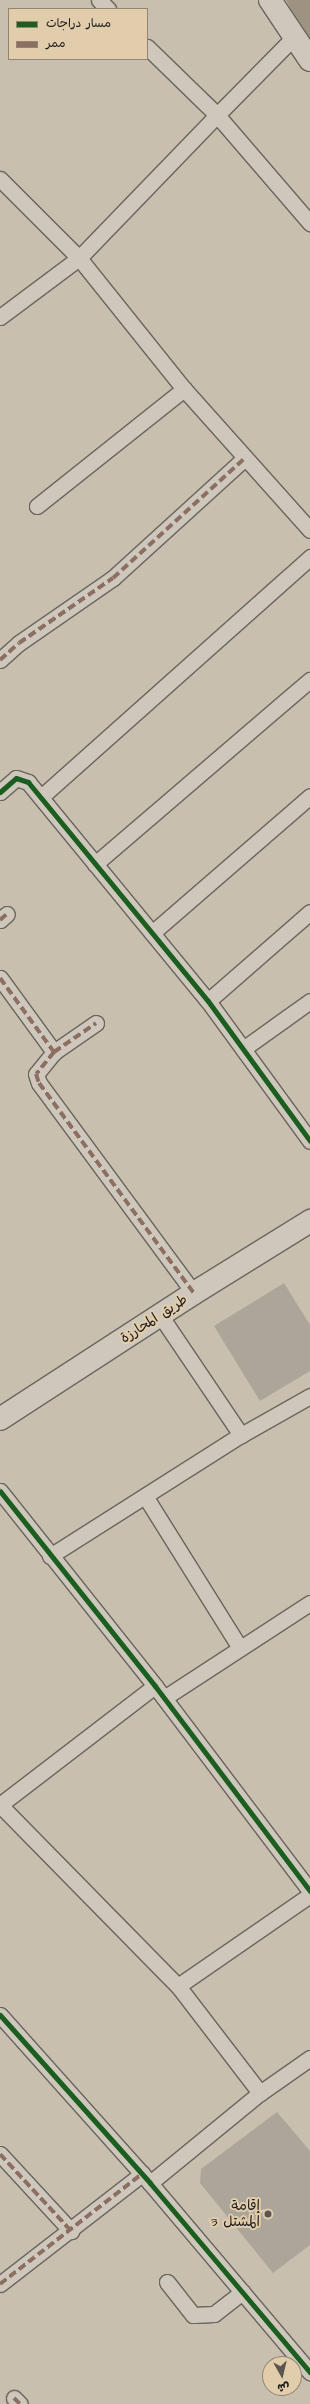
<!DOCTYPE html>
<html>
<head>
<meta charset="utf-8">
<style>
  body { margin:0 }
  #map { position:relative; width:310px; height:2404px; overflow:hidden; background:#c9bfae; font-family:"Architects Daughter","Playpen Sans Arabic",sans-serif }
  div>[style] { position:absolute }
  .water>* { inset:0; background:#9e9280 }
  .building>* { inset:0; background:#aca59a }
  .roads { filter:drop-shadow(1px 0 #6a655e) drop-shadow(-1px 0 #6a655e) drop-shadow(0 1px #6a655e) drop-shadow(0 -1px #6a655e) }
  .minor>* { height:15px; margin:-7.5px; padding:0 7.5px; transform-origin:7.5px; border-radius:7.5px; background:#cec7bb }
  .secondary>* { height:22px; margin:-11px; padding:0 11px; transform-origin:11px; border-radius:11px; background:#cec7bb }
  .trunk>* { height:22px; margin:-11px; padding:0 11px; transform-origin:11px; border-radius:11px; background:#cec7bb }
  .quiet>* { height:4px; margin-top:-2px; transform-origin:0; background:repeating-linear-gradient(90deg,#8d6e63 0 8px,transparent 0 12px) }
  .cycleway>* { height:5px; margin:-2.5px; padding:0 2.5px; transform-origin:2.5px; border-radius:2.5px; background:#1b5e20 }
  .dots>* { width:11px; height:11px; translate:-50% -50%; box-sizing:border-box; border:2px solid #e1ccab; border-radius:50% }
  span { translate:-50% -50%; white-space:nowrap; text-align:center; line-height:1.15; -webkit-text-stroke:4px #e1ccab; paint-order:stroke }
  .street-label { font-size:14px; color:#1c1c1c }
  .poi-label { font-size:14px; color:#1c1c1c }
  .right { translate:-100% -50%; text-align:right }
  .legend { position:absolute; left:8px; top:8px; width:140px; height:52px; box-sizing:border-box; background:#e1ccab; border:1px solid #928672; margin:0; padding:5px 7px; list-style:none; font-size:12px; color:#1c1c1c }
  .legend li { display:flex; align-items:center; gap:8px; height:20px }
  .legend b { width:20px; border:1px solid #928672 }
  .north { position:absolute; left:262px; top:2356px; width:40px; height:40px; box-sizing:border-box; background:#e1ccab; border:1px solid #928672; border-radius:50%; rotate:172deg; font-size:11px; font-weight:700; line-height:16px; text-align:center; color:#1c1c1c }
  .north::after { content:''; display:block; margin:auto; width:14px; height:18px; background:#59554f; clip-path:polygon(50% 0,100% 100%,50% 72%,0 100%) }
</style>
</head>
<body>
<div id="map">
  <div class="water">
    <div style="clip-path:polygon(286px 0,310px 0,310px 38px,292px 11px)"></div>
  </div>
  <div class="building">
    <div style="clip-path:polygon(284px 1283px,310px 1325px,310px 1371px,260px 1401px,214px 1326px)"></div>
    <div style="clip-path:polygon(277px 2112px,310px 2151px,310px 2245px,273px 2273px,200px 2183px,201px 2169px)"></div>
  </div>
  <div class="roads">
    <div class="minor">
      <div style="left:99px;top:0;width:13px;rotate:45deg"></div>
      <div style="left:294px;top:37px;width:110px;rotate:134.6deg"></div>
      <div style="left:217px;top:115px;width:143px;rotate:49.3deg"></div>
      <div style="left:0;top:179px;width:112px;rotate:45deg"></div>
      <div style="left:79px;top:258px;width:168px;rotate:51.3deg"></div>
      <div style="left:184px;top:389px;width:189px;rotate:48.2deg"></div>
      <div style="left:0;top:317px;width:99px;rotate:-36.8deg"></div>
      <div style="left:79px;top:258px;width:199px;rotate:-46deg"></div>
      <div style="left:217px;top:115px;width:98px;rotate:-135.8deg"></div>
      <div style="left:37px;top:506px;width:188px;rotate:-38.5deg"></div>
      <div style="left:0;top:660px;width:25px;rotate:-42deg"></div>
      <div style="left:19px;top:643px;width:114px;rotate:-34.7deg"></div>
      <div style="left:113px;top:578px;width:178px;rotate:-42.3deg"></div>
      <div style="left:0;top:792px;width:21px;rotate:-41deg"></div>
      <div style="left:16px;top:778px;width:13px;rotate:18deg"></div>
      <div style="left:28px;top:782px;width:283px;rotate:50.6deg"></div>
      <div style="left:208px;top:1001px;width:173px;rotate:53.9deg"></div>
      <div style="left:41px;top:797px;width:361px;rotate:-41.7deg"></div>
      <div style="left:95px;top:864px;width:283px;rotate:-40.6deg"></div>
      <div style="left:0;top:920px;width:9px;rotate:-41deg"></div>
      <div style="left:152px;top:933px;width:209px;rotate:-40.9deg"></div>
      <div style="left:0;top:978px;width:92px;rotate:53.9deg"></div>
      <div style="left:54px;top:1052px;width:28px;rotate:129deg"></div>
      <div style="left:36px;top:1074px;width:9px;rotate:72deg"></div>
      <div style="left:39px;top:1083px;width:261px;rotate:53.6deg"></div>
      <div style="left:208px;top:1001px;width:135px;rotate:-41.1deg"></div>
      <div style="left:243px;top:1049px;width:82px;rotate:-35.6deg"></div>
      <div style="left:54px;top:1052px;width:51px;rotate:-34.6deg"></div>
      <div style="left:160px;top:1315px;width:145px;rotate:56deg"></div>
      <div style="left:0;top:1491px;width:249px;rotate:51.5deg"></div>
      <div style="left:155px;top:1686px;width:257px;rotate:52.9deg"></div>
      <div style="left:145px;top:1496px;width:179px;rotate:58deg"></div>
      <div style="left:50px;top:1556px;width:226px;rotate:-32.4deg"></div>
      <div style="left:241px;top:1435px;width:79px;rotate:-29.5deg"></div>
      <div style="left:164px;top:1698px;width:174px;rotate:-33.1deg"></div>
      <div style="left:1px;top:1804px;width:194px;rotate:-37.5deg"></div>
      <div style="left:0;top:1805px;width:254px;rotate:45.5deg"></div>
      <div style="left:178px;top:1986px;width:135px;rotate:52.5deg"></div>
      <div style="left:178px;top:1986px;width:160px;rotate:-34.6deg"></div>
      <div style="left:0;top:2015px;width:225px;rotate:48.2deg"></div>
      <div style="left:150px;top:2183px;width:248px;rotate:49.8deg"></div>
      <div style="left:0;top:2154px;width:105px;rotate:47.3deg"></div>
      <div style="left:150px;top:2183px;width:142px;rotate:-39.3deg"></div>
      <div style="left:260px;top:2093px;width:61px;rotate:-35deg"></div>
      <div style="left:167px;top:2282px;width:42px;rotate:51.8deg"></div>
      <div style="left:193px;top:2315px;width:21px;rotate:-3deg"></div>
      <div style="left:214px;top:2314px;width:36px;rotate:-38deg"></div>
      <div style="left:0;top:2284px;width:180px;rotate:-37.8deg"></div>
      <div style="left:14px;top:2398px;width:8px;rotate:45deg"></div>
    </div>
    <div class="secondary">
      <div style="left:0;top:1419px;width:231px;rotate:-33deg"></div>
      <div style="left:194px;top:1293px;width:137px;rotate:-31.8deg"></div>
    </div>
    <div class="trunk">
      <div style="left:270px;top:0;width:72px;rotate:56.3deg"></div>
    </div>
  </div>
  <div class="quiet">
    <div style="left:0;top:660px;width:25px;rotate:-42deg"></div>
    <div style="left:19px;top:643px;width:114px;rotate:-34.7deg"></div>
    <div style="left:113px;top:578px;width:178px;rotate:-42.3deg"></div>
    <div style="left:0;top:920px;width:9px;rotate:-41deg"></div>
    <div style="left:0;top:978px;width:92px;rotate:53.9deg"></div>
    <div style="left:54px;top:1052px;width:28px;rotate:129deg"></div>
    <div style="left:36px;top:1074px;width:9px;rotate:72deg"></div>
    <div style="left:39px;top:1083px;width:261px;rotate:53.6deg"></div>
    <div style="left:54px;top:1052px;width:51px;rotate:-34.6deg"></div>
    <div style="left:0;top:2154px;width:105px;rotate:47.3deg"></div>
    <div style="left:0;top:2284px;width:180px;rotate:-37.8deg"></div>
    <div style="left:14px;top:2398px;width:8px;rotate:45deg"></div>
  </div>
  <div class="cycleway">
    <div style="left:0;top:792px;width:21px;rotate:-41deg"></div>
    <div style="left:16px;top:778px;width:13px;rotate:18deg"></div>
    <div style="left:28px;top:782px;width:283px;rotate:50.6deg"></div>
    <div style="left:208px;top:1001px;width:173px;rotate:53.9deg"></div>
    <div style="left:0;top:1491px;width:249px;rotate:51.5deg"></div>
    <div style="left:155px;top:1686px;width:257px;rotate:52.9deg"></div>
    <div style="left:0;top:2015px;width:225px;rotate:48.2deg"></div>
    <div style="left:150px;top:2183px;width:248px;rotate:49.8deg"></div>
  </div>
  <div class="dots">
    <div style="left:268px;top:2214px;background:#59554f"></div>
  </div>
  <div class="street-label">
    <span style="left:154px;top:1319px;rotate:-33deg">طريق المحارزة</span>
  </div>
  <div class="poi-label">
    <span class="right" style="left:260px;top:2214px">إقامة<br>المشتل 3</span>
  </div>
  <ul class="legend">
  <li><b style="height:5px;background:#1b5e20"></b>مسار دراجات</li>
  <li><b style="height:5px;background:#8d6e63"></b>ممر</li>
  </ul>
  <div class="north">ش</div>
</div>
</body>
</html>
